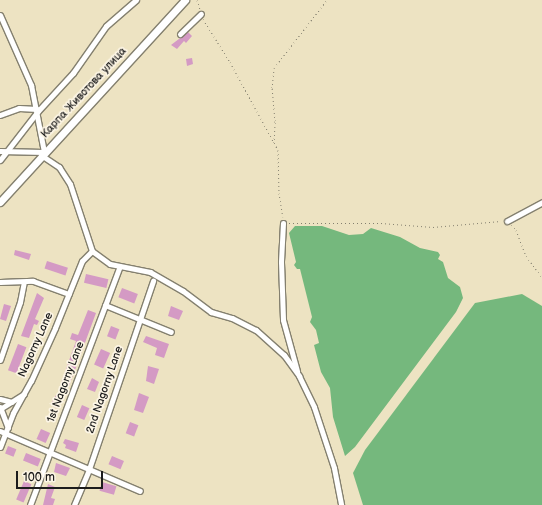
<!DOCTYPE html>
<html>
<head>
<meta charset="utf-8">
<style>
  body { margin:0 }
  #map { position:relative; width:542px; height:505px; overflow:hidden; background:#ede3c2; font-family:"Balsamiq Sans",sans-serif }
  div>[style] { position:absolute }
  .forest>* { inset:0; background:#75b87d }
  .building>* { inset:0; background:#d49ac4; transform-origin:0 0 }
  .path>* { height:1px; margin-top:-0.5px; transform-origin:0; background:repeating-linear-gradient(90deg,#84806f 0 1px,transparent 0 4px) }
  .roads { filter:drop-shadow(1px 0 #84806f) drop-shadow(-1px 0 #84806f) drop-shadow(0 1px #84806f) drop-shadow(0 -1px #84806f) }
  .minor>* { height:5px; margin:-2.5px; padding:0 2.5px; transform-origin:2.5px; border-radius:2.5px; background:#fff }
  .secondary>* { height:7px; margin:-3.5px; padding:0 3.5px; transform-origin:3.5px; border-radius:3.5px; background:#fff }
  span { translate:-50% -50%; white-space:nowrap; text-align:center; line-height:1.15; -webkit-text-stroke:3.5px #fcf5e5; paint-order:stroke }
  .street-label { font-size:11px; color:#1c1c1c }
  .scale { position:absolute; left:16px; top:471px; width:87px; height:18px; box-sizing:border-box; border:2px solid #1c1c1c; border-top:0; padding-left:5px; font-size:12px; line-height:14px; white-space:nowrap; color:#1c1c1c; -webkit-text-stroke:3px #fcf5e5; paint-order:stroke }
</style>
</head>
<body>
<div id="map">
  <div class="forest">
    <div style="clip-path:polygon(295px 226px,322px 226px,349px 235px,363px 234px,371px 228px,400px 237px,420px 248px,438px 252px,440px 255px,438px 259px,443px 262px,448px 278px,460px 287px,463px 298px,456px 312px,355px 447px,345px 456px,333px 417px,330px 388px,321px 372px,314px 345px,319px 343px,316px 330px,310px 322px,312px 317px,300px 269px,297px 269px,294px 265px,296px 262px,289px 233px)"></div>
    <div style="clip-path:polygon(522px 294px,542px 306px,542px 505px,363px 505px,353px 473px,365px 450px,475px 303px)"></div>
  </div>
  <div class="building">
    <div style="clip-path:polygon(188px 32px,192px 36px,186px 43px,184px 41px,177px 49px,171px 45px)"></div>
    <div style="clip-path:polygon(192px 58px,193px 64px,187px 66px,186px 59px)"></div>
    <div style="clip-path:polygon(15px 250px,31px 254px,29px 260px,14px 255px)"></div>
    <div style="left:47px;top:261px;width:22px;height:8px;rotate:18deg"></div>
    <div style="left:86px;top:274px;width:23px;height:9px;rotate:13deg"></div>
    <div style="left:122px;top:288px;width:17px;height:10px;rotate:21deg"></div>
    <div style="clip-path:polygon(37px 293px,44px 298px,35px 319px,39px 321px,37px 325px,34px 324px,29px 338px,21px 336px)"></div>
    <div style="clip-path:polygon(4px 304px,11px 306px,6px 321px,0 319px)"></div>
    <div style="clip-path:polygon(171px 306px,183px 311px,179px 320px,168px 316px)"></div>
    <div style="clip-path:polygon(88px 310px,96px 313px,69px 386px,61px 383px,76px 341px,70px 339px,72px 333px,78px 335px)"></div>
    <div style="left:111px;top:326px;width:9px;height:11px;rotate:21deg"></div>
    <div style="clip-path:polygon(146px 336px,169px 344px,164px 358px,155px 355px,157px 348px,143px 342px)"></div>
    <div style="left:18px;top:344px;width:9px;height:28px;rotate:21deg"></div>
    <div style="left:101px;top:349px;width:10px;height:17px;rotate:24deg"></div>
    <div style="clip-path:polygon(148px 366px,159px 369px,154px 384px,146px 381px)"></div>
    <div style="clip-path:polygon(92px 378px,99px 382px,95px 392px,87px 389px)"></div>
    <div style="clip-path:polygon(139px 393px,149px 397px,143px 413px,134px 410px)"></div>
    <div style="left:56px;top:395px;width:8px;height:11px;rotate:30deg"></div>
    <div style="left:82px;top:405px;width:8px;height:13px;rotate:23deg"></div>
    <div style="left:130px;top:422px;width:9px;height:12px;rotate:21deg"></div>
    <div style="left:41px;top:429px;width:10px;height:11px;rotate:24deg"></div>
    <div style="clip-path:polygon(65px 439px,79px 443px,76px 452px,65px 448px,66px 445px,63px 443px)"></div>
    <div style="left:8px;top:446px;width:9px;height:8px;rotate:21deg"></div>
    <div style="left:26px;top:453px;width:16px;height:8px;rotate:22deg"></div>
    <div style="left:112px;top:456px;width:13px;height:9px;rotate:23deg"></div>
    <div style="clip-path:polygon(56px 463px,70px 468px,66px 476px,54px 472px)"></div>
    <div style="left:24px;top:481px;width:8px;height:20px;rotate:23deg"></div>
    <div style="left:102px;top:482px;width:15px;height:9px;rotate:16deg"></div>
    <div style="clip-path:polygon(48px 484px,55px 487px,51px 498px,55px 499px,53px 505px,43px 505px)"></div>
  </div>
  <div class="path">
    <div style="left:197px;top:0;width:9px;rotate:72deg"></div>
    <div style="left:203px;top:19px;width:51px;rotate:57.9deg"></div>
    <div style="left:230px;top:62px;width:100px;rotate:61.4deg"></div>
    <div style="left:278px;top:150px;width:43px;rotate:88.7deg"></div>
    <div style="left:279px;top:193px;width:24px;rotate:81deg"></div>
    <div style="left:274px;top:143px;width:22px;rotate:-87deg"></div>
    <div style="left:275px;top:121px;width:33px;rotate:-95deg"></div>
    <div style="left:272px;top:88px;width:20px;rotate:-84deg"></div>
    <div style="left:274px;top:68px;width:86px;rotate:-52.1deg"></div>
    <div style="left:289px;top:223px;width:92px"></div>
    <div style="left:381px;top:223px;width:52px;rotate:4.4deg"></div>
    <div style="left:433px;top:227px;width:68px;rotate:-5deg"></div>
    <div style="left:511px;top:225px;width:7px;rotate:45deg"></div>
    <div style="left:516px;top:230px;width:28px;rotate:69deg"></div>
    <div style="left:526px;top:256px;width:26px;rotate:53deg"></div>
  </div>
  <div class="roads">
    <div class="minor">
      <div style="left:0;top:15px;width:77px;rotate:66.1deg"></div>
      <div style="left:31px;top:85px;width:68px;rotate:79deg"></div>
      <div style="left:44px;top:152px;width:44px;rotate:-178.7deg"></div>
      <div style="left:180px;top:34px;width:29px;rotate:-44deg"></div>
      <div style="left:0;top:115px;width:20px;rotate:-20deg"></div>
      <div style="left:19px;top:108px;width:18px;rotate:3deg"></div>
      <div style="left:41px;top:155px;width:22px;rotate:34deg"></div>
      <div style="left:59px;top:167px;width:20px;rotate:57deg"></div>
      <div style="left:70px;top:184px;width:71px;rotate:71.8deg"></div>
      <div style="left:92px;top:251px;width:22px;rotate:36deg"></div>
      <div style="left:110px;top:264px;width:41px;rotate:11.3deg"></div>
      <div style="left:150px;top:272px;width:38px;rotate:30deg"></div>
      <div style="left:183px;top:291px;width:35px;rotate:37deg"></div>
      <div style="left:211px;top:312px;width:22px;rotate:16deg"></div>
      <div style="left:232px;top:318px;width:27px;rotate:27deg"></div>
      <div style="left:256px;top:330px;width:38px;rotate:42deg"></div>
      <div style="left:284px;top:355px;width:26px;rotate:54deg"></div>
      <div style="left:299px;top:376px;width:34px;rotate:64deg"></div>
      <div style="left:314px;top:407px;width:64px;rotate:71.8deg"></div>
      <div style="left:334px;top:468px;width:38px;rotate:79deg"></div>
      <div style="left:0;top:160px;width:62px;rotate:-52.2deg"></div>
      <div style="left:38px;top:111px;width:52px;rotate:-47.4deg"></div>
      <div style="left:73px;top:73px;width:57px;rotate:-54.9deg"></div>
      <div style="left:106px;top:26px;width:40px;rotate:-41deg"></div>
      <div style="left:507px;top:221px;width:40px;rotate:-28deg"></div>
      <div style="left:283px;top:223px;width:39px;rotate:93deg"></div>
      <div style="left:281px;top:262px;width:58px;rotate:88deg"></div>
      <div style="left:283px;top:320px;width:53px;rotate:74.6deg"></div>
      <div style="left:0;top:282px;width:33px;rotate:-2deg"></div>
      <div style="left:33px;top:281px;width:38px;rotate:20deg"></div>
      <div style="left:105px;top:305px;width:71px;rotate:22.2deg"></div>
      <div style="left:0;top:360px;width:61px;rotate:-71deg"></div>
      <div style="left:20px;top:302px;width:20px;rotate:-79deg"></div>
      <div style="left:0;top:399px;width:12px;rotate:14deg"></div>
      <div style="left:0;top:407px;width:22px;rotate:69deg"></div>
      <div style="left:0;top:409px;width:28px;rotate:-32deg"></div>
      <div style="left:0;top:431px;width:152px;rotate:23.2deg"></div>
      <div style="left:0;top:447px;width:36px;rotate:-69deg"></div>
      <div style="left:13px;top:413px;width:37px;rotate:-61deg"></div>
      <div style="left:31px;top:381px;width:58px;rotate:-65.6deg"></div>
      <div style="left:55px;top:328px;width:72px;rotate:-68.1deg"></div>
      <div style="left:82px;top:261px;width:14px;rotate:-45deg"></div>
      <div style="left:30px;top:505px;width:255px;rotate:-69.4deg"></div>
      <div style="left:74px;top:505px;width:39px;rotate:-67deg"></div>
      <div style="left:89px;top:469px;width:199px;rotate:-71.2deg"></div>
    </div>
    <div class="secondary">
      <div style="left:0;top:202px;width:274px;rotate:-47.5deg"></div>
    </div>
  </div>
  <div class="street-label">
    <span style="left:84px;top:93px;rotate:-47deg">Карпа Животова улица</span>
    <span style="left:36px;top:345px;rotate:-66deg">Nagorny Lane</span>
    <span style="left:66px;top:382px;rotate:-69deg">1st Nagorny Lane</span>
    <span style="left:105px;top:390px;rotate:-71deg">2nd Nagorny Lane</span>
  </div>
  <div class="scale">100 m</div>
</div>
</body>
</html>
